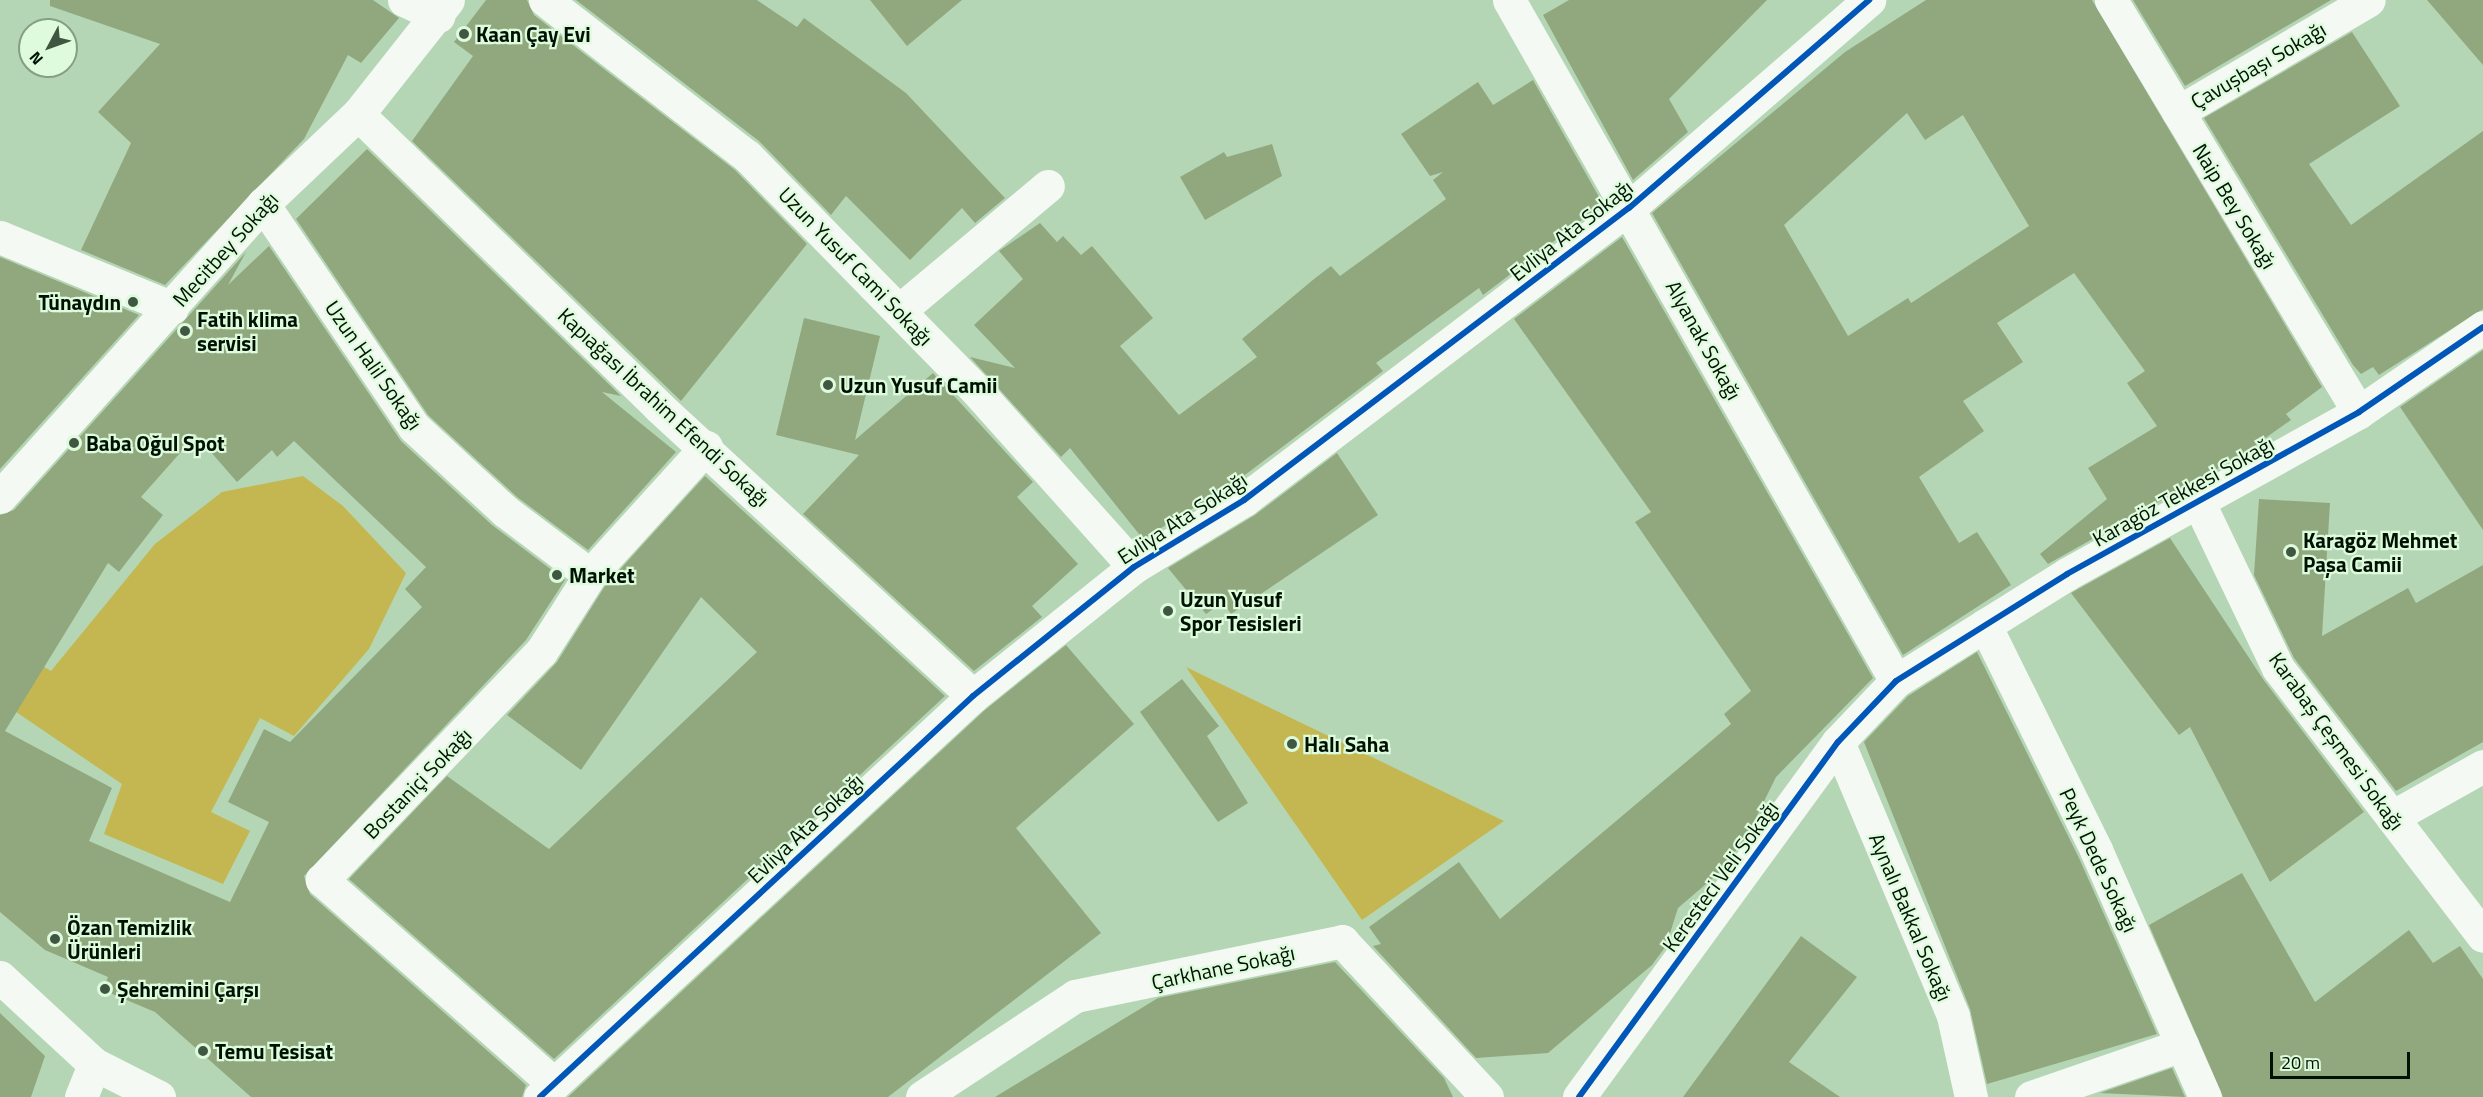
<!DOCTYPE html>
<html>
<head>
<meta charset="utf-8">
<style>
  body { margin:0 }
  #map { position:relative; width:2483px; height:1097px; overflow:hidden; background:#b5d6b5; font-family:"Titillium Web",sans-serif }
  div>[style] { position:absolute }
  .green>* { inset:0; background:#c4b751 }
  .building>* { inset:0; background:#91a87f }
  .minor>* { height:33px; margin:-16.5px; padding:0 16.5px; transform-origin:16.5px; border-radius:16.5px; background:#f4f9f4 }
  .cycleway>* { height:6px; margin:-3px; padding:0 3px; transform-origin:3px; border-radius:3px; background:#0057b8 }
  .dots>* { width:16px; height:16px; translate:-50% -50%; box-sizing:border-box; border:3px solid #defbdd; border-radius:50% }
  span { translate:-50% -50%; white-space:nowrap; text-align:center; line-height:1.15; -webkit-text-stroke:4.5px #defbdd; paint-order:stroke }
  .poi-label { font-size:21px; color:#001302; font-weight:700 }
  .left { translate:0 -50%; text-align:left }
  .right { translate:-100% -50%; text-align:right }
  .street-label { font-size:21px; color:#001302 }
  .north { position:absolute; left:18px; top:18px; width:60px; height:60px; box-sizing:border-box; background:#defbdd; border:2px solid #859e85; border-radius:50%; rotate:229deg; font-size:16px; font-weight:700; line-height:24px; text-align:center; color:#001302 }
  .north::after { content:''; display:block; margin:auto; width:21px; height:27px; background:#3f5741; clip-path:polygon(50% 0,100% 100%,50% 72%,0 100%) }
  .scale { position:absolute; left:2270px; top:1052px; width:140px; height:27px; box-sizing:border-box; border:3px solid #001302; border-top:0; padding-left:8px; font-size:18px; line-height:21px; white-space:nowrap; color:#001302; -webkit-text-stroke:4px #defbdd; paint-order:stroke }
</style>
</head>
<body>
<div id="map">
  <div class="green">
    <div style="clip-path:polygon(303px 476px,343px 506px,406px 573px,369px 649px,294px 736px,260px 718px,211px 812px,250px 831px,223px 884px,104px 834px,122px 784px,0 701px,0 641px,51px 671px,155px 544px,222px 492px)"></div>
    <div style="clip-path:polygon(1186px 667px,1504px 821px,1362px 920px)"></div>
  </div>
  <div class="building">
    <div style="clip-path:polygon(50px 0,373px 0,399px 18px,361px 63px,348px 55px,304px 139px,165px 285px,81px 250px,131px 143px,98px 112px,160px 44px,50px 6px)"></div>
    <div style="clip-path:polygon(486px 0,527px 0,534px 15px,735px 170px,807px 244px,681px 401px,412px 141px,473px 56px,454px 42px)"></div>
    <div style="clip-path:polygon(576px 0,757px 0,797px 27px,804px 18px,906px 93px,1005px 198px,975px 223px,962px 208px,910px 260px,846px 196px,831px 215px,759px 141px)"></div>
    <div style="clip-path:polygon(870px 0,962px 0,907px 46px)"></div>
    <div style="clip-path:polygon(1569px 0,1767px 0,1669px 99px,1688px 132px,1633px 180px,1543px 15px)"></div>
    <div style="clip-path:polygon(evenodd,1926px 0,2092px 0,2322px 387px,2286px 414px,2291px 420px,2240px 456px,2048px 564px,2040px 554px,2107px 499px,2088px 468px,2157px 426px,2127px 383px,2145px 371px,2074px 273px,1997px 323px,2023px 362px,1963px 401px,1984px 431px,1919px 477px,1959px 543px,1977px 532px,2011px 585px,1903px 655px,1652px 213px,1845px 52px,1926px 0,1907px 113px,1925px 140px,1963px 115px,2029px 226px,1911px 303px,1908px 298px,1848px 336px,1784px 225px,1907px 113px)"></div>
    <div style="clip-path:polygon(2133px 0,2331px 0,2185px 86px)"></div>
    <div style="clip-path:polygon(2427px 0,2483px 0,2483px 65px)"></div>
    <div style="clip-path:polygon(2352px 32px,2400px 106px,2309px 164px,2351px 225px,2483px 131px,2483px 309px,2379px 375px,2373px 367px,2361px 374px,2353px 365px,2204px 118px)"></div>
    <div style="clip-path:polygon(1533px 80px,1603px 204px,1483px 295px,1479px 288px,1376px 363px,1383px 371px,1233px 484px,1143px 539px,1070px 448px,1061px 457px,970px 357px,1015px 368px,974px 325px,1023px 279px,999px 251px,1040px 223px,1057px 242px,1063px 236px,1081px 255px,1092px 246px,1153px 318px,1120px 346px,1179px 415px,1257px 357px,1242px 339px,1314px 279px,1331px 266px,1340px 276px,1446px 199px,1433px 180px,1443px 172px,1430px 176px,1401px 134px,1478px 82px,1493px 105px)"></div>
    <div style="clip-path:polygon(1272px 144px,1282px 176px,1205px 220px,1180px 177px,1224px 152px,1227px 157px)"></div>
    <div style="clip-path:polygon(367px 149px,621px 396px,602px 392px,676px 452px,588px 550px,517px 497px,428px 415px,296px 219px)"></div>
    <div style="clip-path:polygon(1622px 237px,1873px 678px,1776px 777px,1748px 834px,1720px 872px,1678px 908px,1666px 946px,1652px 965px,1548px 1053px,1476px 1058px,1373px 946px,1381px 944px,1369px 927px,1459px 862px,1500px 919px,1731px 724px,1724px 714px,1751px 691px,1635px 522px,1651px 512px,1514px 319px)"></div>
    <div style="clip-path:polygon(evenodd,269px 246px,401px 441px,492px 525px,565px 580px,526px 640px,304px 876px,310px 894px,526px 1085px,522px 1097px,251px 1097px,155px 1012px,103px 990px,108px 977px,45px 950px,0 912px,0 515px,14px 510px,246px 252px,228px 285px,269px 246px,196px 435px,237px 482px,272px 450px,277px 457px,294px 441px,426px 567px,405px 589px,422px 607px,290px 742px,264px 729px,228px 802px,269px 822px,230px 902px,89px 841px,112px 788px,5px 731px,108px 563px,119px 572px,163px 515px,141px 497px,196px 435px)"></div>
    <div style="clip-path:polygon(0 257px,139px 315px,0 469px)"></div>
    <div style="clip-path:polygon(804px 318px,880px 336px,855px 440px,933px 373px,1033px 482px,1017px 497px,1078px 564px,1032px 606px,1042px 617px,974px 671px,803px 514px,859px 455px,776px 435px)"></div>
    <div style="clip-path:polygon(2483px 350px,2483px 530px,2400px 407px)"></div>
    <div style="clip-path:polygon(1337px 453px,1378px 515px,1231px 614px,1223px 602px,1206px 614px,1168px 568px,1255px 515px)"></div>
    <div style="clip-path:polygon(705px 476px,945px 696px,554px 1059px,349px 879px,447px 776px,549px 849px,757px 652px,701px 597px,581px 770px,507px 715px,557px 662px,605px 586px)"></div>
    <div style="clip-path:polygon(2259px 499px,2330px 503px,2322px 636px,2408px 588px,2416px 603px,2483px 565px,2483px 742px,2396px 791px,2294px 658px,2254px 575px)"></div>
    <div style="clip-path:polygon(2170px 538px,2263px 679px,2364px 812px,2270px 882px,2190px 727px,2179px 735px,2071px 593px)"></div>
    <div style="clip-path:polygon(1066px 645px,1134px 724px,1016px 828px,1101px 933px,888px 1097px,568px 1097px,985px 710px)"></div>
    <div style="clip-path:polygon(1977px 652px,2079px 858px,2157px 1034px,1987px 1084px,1970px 1009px,1864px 742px,1908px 696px)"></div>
    <div style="clip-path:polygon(1182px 679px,1219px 726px,1207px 736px,1248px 803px,1218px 822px,1140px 712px)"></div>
    <div style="clip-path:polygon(2242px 873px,2315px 1002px,2409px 930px,2433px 963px,2460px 946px,2483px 979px,2483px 1097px,2223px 1097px,2149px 925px)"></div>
    <div style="clip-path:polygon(1801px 936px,1857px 977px,1789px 1062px,1840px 1097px,1683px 1097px)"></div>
    <div style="clip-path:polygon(1335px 962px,1444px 1078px,1453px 1097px,995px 1097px,1158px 998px)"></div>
    <div style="clip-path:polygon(0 1013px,45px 1056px,31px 1097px,0 1097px)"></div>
    <div style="clip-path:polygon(2172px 1068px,2185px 1097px,2100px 1093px)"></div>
  </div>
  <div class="minor">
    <div style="left:404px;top:0;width:38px;rotate:25deg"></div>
    <div style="left:545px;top:0;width:255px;rotate:37.7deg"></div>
    <div style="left:747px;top:156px;width:327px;rotate:45.6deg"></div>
    <div style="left:976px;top:390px;width:237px;rotate:48.2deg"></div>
    <div style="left:1509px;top:0;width:783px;rotate:60.39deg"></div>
    <div style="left:2111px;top:0;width:481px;rotate:59deg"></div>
    <div style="left:2178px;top:112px;width:221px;rotate:-30.4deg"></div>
    <div style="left:358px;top:114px;width:420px;rotate:44.2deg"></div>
    <div style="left:659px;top:407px;width:427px;rotate:42.6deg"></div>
    <div style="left:263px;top:204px;width:269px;rotate:55.9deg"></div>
    <div style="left:414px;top:427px;width:124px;rotate:42.7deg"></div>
    <div style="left:505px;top:511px;width:106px;rotate:37deg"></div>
    <div style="left:0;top:237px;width:186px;rotate:22.4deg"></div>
    <div style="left:900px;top:310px;width:193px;rotate:-40deg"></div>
    <div style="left:0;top:497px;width:394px;rotate:-48.1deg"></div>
    <div style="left:263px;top:204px;width:131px;rotate:-43.5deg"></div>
    <div style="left:358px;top:114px;width:145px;rotate:-51.7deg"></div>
    <div style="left:2198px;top:501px;width:185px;rotate:64.4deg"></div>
    <div style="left:2278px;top:668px;width:337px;rotate:52.6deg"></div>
    <div style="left:1985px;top:625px;width:251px;rotate:63.7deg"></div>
    <div style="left:2096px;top:850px;width:270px;rotate:66.2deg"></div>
    <div style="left:1838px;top:742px;width:297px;rotate:67.2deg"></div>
    <div style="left:1953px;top:1016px;width:83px;rotate:77.5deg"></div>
    <div style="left:2392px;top:817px;width:104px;rotate:-29.3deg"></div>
    <div style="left:0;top:977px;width:128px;rotate:42.8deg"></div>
    <div style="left:94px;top:1064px;width:73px;rotate:26.9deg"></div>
    <div style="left:553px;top:1083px;width:308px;rotate:-138.7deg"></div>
    <div style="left:322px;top:880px;width:316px;rotate:-46.2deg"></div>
    <div style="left:541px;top:652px;width:91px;rotate:-57.5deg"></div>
    <div style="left:590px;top:575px;width:173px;rotate:-47.8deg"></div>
    <div style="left:81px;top:1097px;width:35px;rotate:-68deg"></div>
    <div style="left:540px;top:1097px;width:590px;rotate:-42.8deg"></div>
    <div style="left:973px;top:696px;width:206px;rotate:-38.7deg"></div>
    <div style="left:1134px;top:567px;width:129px;rotate:-31.3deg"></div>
    <div style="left:1244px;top:500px;width:483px;rotate:-37.2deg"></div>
    <div style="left:1629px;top:208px;width:318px;rotate:-40.9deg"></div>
    <div style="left:922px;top:1097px;width:183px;rotate:-33.4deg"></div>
    <div style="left:1075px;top:996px;width:273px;rotate:-11.6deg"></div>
    <div style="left:1342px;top:941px;width:213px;rotate:47.1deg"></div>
    <div style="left:1579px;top:1097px;width:439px;rotate:-53.9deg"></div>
    <div style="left:1838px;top:742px;width:84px;rotate:-46.4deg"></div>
    <div style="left:1896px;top:681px;width:202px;rotate:-32deg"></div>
    <div style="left:2067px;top:574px;width:334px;rotate:-29deg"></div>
    <div style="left:2359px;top:412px;width:150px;rotate:-34.4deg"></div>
    <div style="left:2031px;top:1097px;width:160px;rotate:-19deg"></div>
  </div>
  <div class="cycleway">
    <div style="left:540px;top:1097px;width:590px;rotate:-42.8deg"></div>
    <div style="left:973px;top:696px;width:206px;rotate:-38.7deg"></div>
    <div style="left:1134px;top:567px;width:129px;rotate:-31.3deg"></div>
    <div style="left:1244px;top:500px;width:483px;rotate:-37.2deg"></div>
    <div style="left:1629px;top:208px;width:318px;rotate:-40.9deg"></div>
    <div style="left:1579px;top:1097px;width:439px;rotate:-53.9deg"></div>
    <div style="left:1838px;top:742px;width:84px;rotate:-46.4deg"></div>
    <div style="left:1896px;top:681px;width:202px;rotate:-32deg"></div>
    <div style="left:2067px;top:574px;width:334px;rotate:-29deg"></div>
    <div style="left:2359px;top:412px;width:150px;rotate:-34.4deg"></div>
  </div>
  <div class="dots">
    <div style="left:464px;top:34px;background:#3f5741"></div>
    <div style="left:133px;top:302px;background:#3f5741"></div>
    <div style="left:185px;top:331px;background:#3f5741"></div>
    <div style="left:828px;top:385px;background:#3f5741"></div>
    <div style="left:74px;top:443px;background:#3f5741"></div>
    <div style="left:2291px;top:552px;background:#3f5741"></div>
    <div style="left:557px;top:575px;background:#3f5741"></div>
    <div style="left:1168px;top:611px;background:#3f5741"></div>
    <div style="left:1292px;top:744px;background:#3f5741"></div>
    <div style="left:55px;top:939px;background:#3f5741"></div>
    <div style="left:105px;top:989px;background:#3f5741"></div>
    <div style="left:203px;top:1051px;background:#3f5741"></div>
  </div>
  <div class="poi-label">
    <span class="left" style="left:476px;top:34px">Kaan Çay Evi</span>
    <span class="right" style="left:121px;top:302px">Tünaydın</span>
    <span class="left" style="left:197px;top:331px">Fatih klima<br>servisi</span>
    <span class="left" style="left:840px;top:385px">Uzun Yusuf Camii</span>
    <span class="left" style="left:86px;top:443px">Baba Oğul Spot</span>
    <span class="left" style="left:2303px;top:552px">Karagöz Mehmet<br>Paşa Camii</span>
    <span class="left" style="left:569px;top:575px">Market</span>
    <span class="left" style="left:1180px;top:611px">Uzun Yusuf<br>Spor Tesisleri</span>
    <span class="left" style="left:1304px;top:744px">Halı Saha</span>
    <span class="left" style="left:67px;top:939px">Özan Temizlik<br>Ürünleri</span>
    <span class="left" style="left:117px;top:989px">Şehremini Çarşı</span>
    <span class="left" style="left:215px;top:1051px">Temu Tesisat</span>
  </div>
  <div class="street-label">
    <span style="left:2258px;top:65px;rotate:-30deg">Çavuşbaşı Sokağı</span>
    <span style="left:2235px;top:206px;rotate:59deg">Naip Bey Sokağı</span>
    <span style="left:1571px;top:230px;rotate:-38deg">Evliya Ata Sokağı</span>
    <span style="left:225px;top:249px;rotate:-48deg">Meсitbey Sokağı</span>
    <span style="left:856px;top:266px;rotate:46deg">Uzun Yusuf Cami Sokağı</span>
    <span style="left:1704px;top:340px;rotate:61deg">Alyanak Sokağı</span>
    <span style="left:374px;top:365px;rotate:55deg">Uzun Halil Sokağı</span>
    <span style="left:664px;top:407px;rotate:43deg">Kapıağası İbrahim Efendi Sokağı</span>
    <span style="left:2183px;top:491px;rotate:-29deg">Karagöz Tekkesi Sokağı</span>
    <span style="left:1182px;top:518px;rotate:-33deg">Evliya Ata Sokağı</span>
    <span style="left:2337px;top:741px;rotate:54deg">Karabaş Çeşmesi Sokağı</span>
    <span style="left:417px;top:783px;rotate:-46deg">Bostaniçi Sokağı</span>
    <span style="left:805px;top:828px;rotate:-43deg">Evliya Ata Sokağı</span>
    <span style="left:2099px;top:860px;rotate:65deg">Peyk Dede Sokağı</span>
    <span style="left:1720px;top:876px;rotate:-54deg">Keresteci Veli Sokağı</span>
    <span style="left:1911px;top:917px;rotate:67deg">Aynalı Bakkal Sokağı</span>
    <span style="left:1223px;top:967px;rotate:-12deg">Çarkhane Sokağı</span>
  </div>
  <div class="north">N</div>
  <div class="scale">20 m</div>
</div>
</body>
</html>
